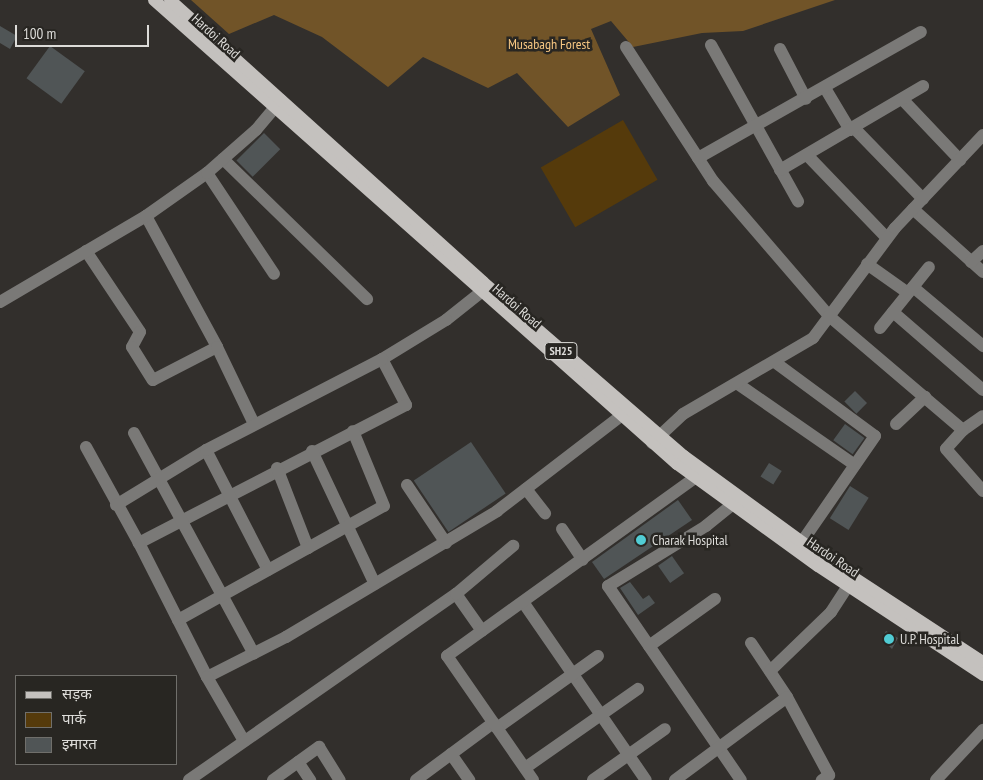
<!DOCTYPE html>
<html>
<head>
<meta charset="utf-8">
<style>
  body { margin:0 }
  #map { position:relative; width:983px; height:780px; overflow:hidden; background:#322f2c; font-family:"PT Sans Narrow","Noto Sans Devanagari",sans-serif }
  div>[style] { position:absolute }
  .green>* { inset:0; background:#553a0b; transform-origin:0 0 }
  .forest>* { inset:0; background:#715428 }
  .building>* { inset:0; background:#505556; transform-origin:0 0 }
  .minor>* { height:12px; margin:-6px; padding:0 6px; transform-origin:6px; border-radius:6px; background:#7a7977 }
  .major>* { height:12px; margin:-6px; padding:0 6px; transform-origin:6px; border-radius:6px; background:#c4c1be }
  .dots>* { width:14px; height:14px; translate:-50% -50%; box-sizing:border-box; border:2px solid #282622; border-radius:50% }
  span { translate:-50% -50%; white-space:nowrap; text-align:center; line-height:1.15; -webkit-text-stroke:5px #282622; paint-order:stroke }
  .shield-label span { padding:1px 4px; background:#282622; border:1px solid; border-radius:4px; -webkit-text-stroke-width:0 }
  .shield-label { font-size:12px; color:#dddcd9; font-weight:700 }
  .street-label { font-size:14px; color:#dddcd9 }
  .park-label { font-size:14px; color:#f7c782 }
  .poi-label { font-size:14px; color:#dddcd9 }
  .left { translate:0 -50%; text-align:left }
  .legend { position:absolute; left:15px; top:675px; width:162px; height:90px; box-sizing:border-box; background:#282622; border:1px solid #706f6b; margin:0; padding:6px 9px; list-style:none; font-size:15px; color:#dddcd9 }
  .legend li { display:flex; align-items:center; gap:10px; height:25px }
  .legend b { width:25px; border:1px solid #706f6b }
  .scale { position:absolute; left:15px; top:25px; width:134px; height:22px; box-sizing:border-box; border:2px solid #dddcd9; border-top:0; padding-left:6px; font-size:15px; line-height:18px; white-space:nowrap; color:#dddcd9; -webkit-text-stroke:4px #282622; paint-order:stroke }
</style>
</head>
<body>
<div id="map">
  <div class="green">
    <div style="left:623px;top:120px;width:69px;height:95px;rotate:60deg"></div>
  </div>
  <div class="forest">
    <div style="clip-path:polygon(191px 0,835px 0,743px 31px,702px 33px,633px 47px,611px 21px,591px 29px,620px 95px,568px 127px,517px 73px,488px 88px,423px 57px,388px 87px,322px 37px,274px 15px,229px 34px)"></div>
  </div>
  <div class="building">
    <div style="clip-path:polygon(0 26px,17px 36px,10px 49px,0 43px)"></div>
    <div style="left:50px;top:46px;width:43px;height:40px;rotate:36deg"></div>
    <div style="left:264px;top:133px;width:23px;height:39px;rotate:45deg"></div>
    <div style="left:855px;top:391px;width:17px;height:15px;rotate:45deg"></div>
    <div style="left:845px;top:424px;width:24px;height:20px;rotate:36deg"></div>
    <div style="left:471px;top:442px;width:62px;height:69px;rotate:56deg"></div>
    <div style="left:769px;top:463px;width:15px;height:16px;rotate:32deg"></div>
    <div style="left:850px;top:486px;width:22px;height:38px;rotate:32deg"></div>
    <div style="clip-path:polygon(678px 500px,692px 520px,604px 579px,592px 562px)"></div>
    <div style="left:672px;top:556px;width:21px;height:17px;rotate:55deg"></div>
    <div style="clip-path:polygon(630px 582px,643px 599px,649px 595px,655px 603px,638px 615px,620px 588px)"></div>
    <div style="clip-path:polygon(886px 631px,898px 638px,892px 649px,882px 639px)"></div>
  </div>
  <div class="minor">
    <div style="left:711px;top:45px;width:179px;rotate:60.9deg"></div>
    <div style="left:626px;top:47px;width:160px;rotate:57deg"></div>
    <div style="left:713px;top:181px;width:178px;rotate:49.3deg"></div>
    <div style="left:829px;top:316px;width:176px;rotate:40.4deg"></div>
    <div style="left:963px;top:430px;width:24px;rotate:-35deg"></div>
    <div style="left:780px;top:49px;width:56px;rotate:62.5deg"></div>
    <div style="left:825px;top:88px;width:49px;rotate:59.2deg"></div>
    <div style="left:903px;top:100px;width:83px;rotate:46.5deg"></div>
    <div style="left:854px;top:128px;width:99px;rotate:45.8deg"></div>
    <div style="left:807px;top:155px;width:115px;rotate:46.1deg"></div>
    <div style="left:698px;top:158px;width:256px;rotate:-29.5deg"></div>
    <div style="left:223px;top:159px;width:201px;rotate:44.2deg"></div>
    <div style="left:780px;top:170px;width:166px;rotate:-30.4deg"></div>
    <div style="left:207px;top:173px;width:121px;rotate:56.4deg"></div>
    <div style="left:913px;top:209px;width:94px;rotate:42deg"></div>
    <div style="left:146px;top:216px;width:149px;rotate:61.5deg"></div>
    <div style="left:86px;top:251px;width:97px;rotate:56.3deg"></div>
    <div style="left:140px;top:332px;width:17px;rotate:118deg"></div>
    <div style="left:132px;top:347px;width:39px;rotate:58deg"></div>
    <div style="left:153px;top:380px;width:72px;rotate:-27.3deg"></div>
    <div style="left:217px;top:347px;width:85px;rotate:64.3deg"></div>
    <div style="left:971px;top:262px;width:16px;rotate:-43deg"></div>
    <div style="left:867px;top:264px;width:50px;rotate:35.3deg"></div>
    <div style="left:913px;top:287px;width:92px;rotate:40.1deg"></div>
    <div style="left:480px;top:293px;width:43px;rotate:141.5deg"></div>
    <div style="left:446px;top:320px;width:75px;rotate:148.6deg"></div>
    <div style="left:382px;top:359px;width:52px;rotate:62.4deg"></div>
    <div style="left:406px;top:405px;width:301px;rotate:152.7deg"></div>
    <div style="left:139px;top:543px;width:150px;rotate:63.1deg"></div>
    <div style="left:207px;top:677px;width:89px;rotate:-26.9deg"></div>
    <div style="left:286px;top:637px;width:246px;rotate:-30.8deg"></div>
    <div style="left:497px;top:511px;width:156px;rotate:-37.5deg"></div>
    <div style="left:0;top:302px;width:169px;rotate:-30.5deg"></div>
    <div style="left:146px;top:216px;width:75px;rotate:-35.2deg"></div>
    <div style="left:207px;top:173px;width:65px;rotate:-41.3deg"></div>
    <div style="left:256px;top:130px;width:39px;rotate:-50deg"></div>
    <div style="left:893px;top:312px;width:119px;rotate:40.9deg"></div>
    <div style="left:880px;top:328px;width:78px;rotate:-51.2deg"></div>
    <div style="left:776px;top:363px;width:123px;rotate:36.4deg"></div>
    <div style="left:875px;top:436px;width:129px;rotate:124.6deg"></div>
    <div style="left:738px;top:384px;width:142px;rotate:34.7deg"></div>
    <div style="left:896px;top:424px;width:40px;rotate:-43deg"></div>
    <div style="left:963px;top:430px;width:25px;rotate:132deg"></div>
    <div style="left:946px;top:449px;width:56px;rotate:48.6deg"></div>
    <div style="left:134px;top:433px;width:251px;rotate:61.5deg"></div>
    <div style="left:652px;top:443px;width:42px;rotate:-43.1deg"></div>
    <div style="left:683px;top:414px;width:151px;rotate:-30.3deg"></div>
    <div style="left:813px;top:338px;width:137px;rotate:-53.3deg"></div>
    <div style="left:895px;top:228px;width:128px;rotate:-46.6deg"></div>
    <div style="left:86px;top:447px;width:110px;rotate:61.1deg"></div>
    <div style="left:206px;top:450px;width:135px;rotate:62.7deg"></div>
    <div style="left:312px;top:451px;width:147px;rotate:64.7deg"></div>
    <div style="left:277px;top:468px;width:86px;rotate:68.8deg"></div>
    <div style="left:407px;top:485px;width:70px;rotate:56.1deg"></div>
    <div style="left:526px;top:489px;width:31px;rotate:52deg"></div>
    <div style="left:733px;top:504px;width:35px;rotate:141deg"></div>
    <div style="left:706px;top:526px;width:115px;rotate:148.5deg"></div>
    <div style="left:608px;top:586px;width:235px;rotate:55.6deg"></div>
    <div style="left:116px;top:505px;width:105px;rotate:-31.4deg"></div>
    <div style="left:206px;top:450px;width:198px;rotate:-27.3deg"></div>
    <div style="left:562px;top:529px;width:37px;rotate:56deg"></div>
    <div style="left:456px;top:594px;width:45px;rotate:54.9deg"></div>
    <div style="left:523px;top:602px;width:216px;rotate:55.4deg"></div>
    <div style="left:178px;top:620px;width:235px;rotate:-29deg"></div>
    <div style="left:384px;top:506px;width:81px;rotate:-112.5deg"></div>
    <div style="left:751px;top:643px;width:65px;rotate:56.3deg"></div>
    <div style="left:787px;top:697px;width:89px;rotate:61.7deg"></div>
    <div style="left:829px;top:775px;width:9px;rotate:144deg"></div>
    <div style="left:649px;top:646px;width:81px;rotate:-35.5deg"></div>
    <div style="left:770px;top:671px;width:85px;rotate:-44deg"></div>
    <div style="left:831px;top:612px;width:31px;rotate:-57deg"></div>
    <div style="left:207px;top:677px;width:74px;rotate:60deg"></div>
    <div style="left:497px;top:728px;width:124px;rotate:-35.5deg"></div>
    <div style="left:451px;top:754px;width:32px;rotate:55deg"></div>
    <div style="left:298px;top:762px;width:22px;rotate:56deg"></div>
    <div style="left:525px;top:768px;width:138px;rotate:-35deg"></div>
    <div style="left:189px;top:780px;width:325px;rotate:-34.9deg"></div>
    <div style="left:456px;top:594px;width:75px;rotate:-40.1deg"></div>
    <div style="left:273px;top:780px;width:57px;rotate:-35.7deg"></div>
    <div style="left:319px;top:747px;width:39px;rotate:58deg"></div>
    <div style="left:416px;top:780px;width:96px;rotate:-36.5deg"></div>
    <div style="left:533px;top:780px;width:151px;rotate:-124.7deg"></div>
    <div style="left:447px;top:656px;width:315px;rotate:-35.7deg"></div>
    <div style="left:593px;top:780px;width:88px;rotate:-35.3deg"></div>
    <div style="left:675px;top:780px;width:139px;rotate:-36.5deg"></div>
    <div style="left:936px;top:780px;width:69px;rotate:-46.8deg"></div>
  </div>
  <div class="major">
    <div style="left:154px;top:0;width:699px;rotate:41.58deg"></div>
    <div style="left:677px;top:464px;width:174px;rotate:35.9deg"></div>
    <div style="left:818px;top:566px;width:198px;rotate:33.4deg"></div>
    <div style="left:170px;top:0;width:421px;rotate:42deg"></div>
    <div style="left:483px;top:282px;width:266px;rotate:40.9deg"></div>
    <div style="left:684px;top:456px;width:173px;rotate:36.1deg"></div>
    <div style="left:824px;top:558px;width:190px;rotate:33.2deg"></div>
  </div>
  <div class="dots">
    <div style="left:641px;top:540px;background:#51ccd4"></div>
    <div style="left:889px;top:639px;background:#51ccd4"></div>
  </div>
  <div class="shield-label">
    <span style="left:561px;top:351px">SH25</span>
  </div>
  <div class="street-label">
    <span style="left:216px;top:36px;rotate:42deg">Hardoi Road</span>
    <span style="left:517px;top:306px;rotate:41deg">Hardoi Road</span>
    <span style="left:833px;top:557px;rotate:34deg">Hardoi Road</span>
  </div>
  <div class="park-label">
    <span style="left:549px;top:44px">Musabagh Forest</span>
  </div>
  <div class="poi-label">
    <span class="left" style="left:652px;top:540px">Charak Hospital</span>
    <span class="left" style="left:900px;top:639px">U.P. Hospital</span>
  </div>
  <ul class="legend">
  <li><b style="height:6px;background:#c4c1be"></b>सड़क</li>
  <li><b style="height:14px;background:#553a0b"></b>पार्क</li>
  <li><b style="height:14px;background:#505556"></b>इमारत</li>
  </ul>
  <div class="scale">100 m</div>
</div>
</body>
</html>
